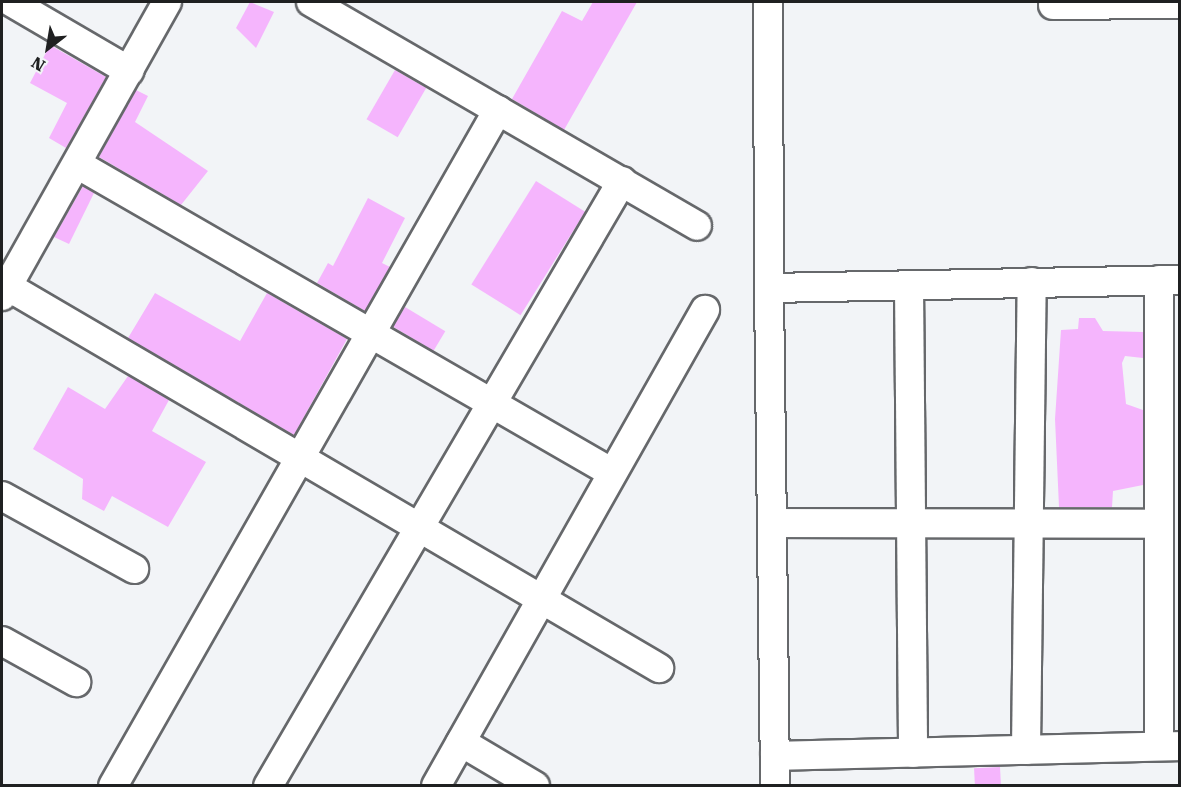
<!DOCTYPE html>
<html>
<head>
<meta charset="utf-8">
<style>
  body { margin:0 }
  #map { position:relative; width:1181px; height:787px; overflow:hidden; background:#f2f4f7; font-family:"Roboto Serif",serif }
  div>[style] { position:absolute }
  .building>* { inset:0; background:#f5b5fd; transform-origin:0 0 }
  .roads { filter:drop-shadow(2px 0 #66686b) drop-shadow(-2px 0 #66686b) drop-shadow(0 2px #66686b) drop-shadow(0 -2px #66686b) }
  .street>* { height:28px; margin:-14px; padding:0 14px; transform-origin:14px; border-radius:14px; background:#fff }
  span { translate:-50% -50%; white-space:nowrap; text-align:center; line-height:1.15; -webkit-text-stroke:5px #f2f4f7; paint-order:stroke }
  .frame { position:absolute; inset:0; border:3px solid #1f2021; pointer-events:none }
  .north { position:absolute; left:18px; top:18px; width:60px; height:60px; -webkit-text-stroke:4px #f2f4f7; paint-order:stroke; rotate:211deg; font-size:16px; font-weight:700; line-height:24px; text-align:center; color:#1f2021 }
  .north::after { content:''; display:block; margin:auto; width:21px; height:27px; background:#1f2021; clip-path:polygon(50% 0,100% 100%,50% 72%,0 100%) }
</style>
</head>
<body>
<div id="map">
  <div class="building">
    <div style="clip-path:polygon(250px 2px,274px 12px,256px 48px,236px 28px)"></div>
    <div style="clip-path:polygon(593px 2px,637px 2px,564px 130px,512px 99px,562px 11px,582px 21px)"></div>
    <div style="clip-path:polygon(50px 45px,106px 77px,66px 148px,49px 138px,67px 103px,30px 83px)"></div>
    <div style="left:395px;top:70px;width:36px;height:57px;rotate:30deg"></div>
    <div style="clip-path:polygon(136px 90px,148px 96px,135px 122px,208px 171px,181px 205px,99px 157px)"></div>
    <div style="left:536px;top:181px;width:58px;height:122px;rotate:32deg"></div>
    <div style="clip-path:polygon(83px 186px,94px 193px,69px 244px,54px 237px)"></div>
    <div style="clip-path:polygon(368px 198px,405px 218px,382px 263px,390px 267px,365px 311px,317px 283px,328px 263px,333px 266px)"></div>
    <div style="clip-path:polygon(155px 293px,240px 341px,267px 293px,347px 339px,294px 435px,128px 338px)"></div>
    <div style="left:405px;top:307px;width:47px;height:23px;rotate:31deg"></div>
    <div style="clip-path:polygon(1079px 318px,1095px 318px,1103px 331px,1143px 332px,1143px 358px,1125px 356px,1122px 363px,1126px 404px,1143px 410px,1143px 485px,1113px 491px,1112px 507px,1059px 507px,1055px 419px,1061px 330px,1078px 329px)"></div>
    <div style="clip-path:polygon(128px 376px,169px 400px,152px 431px,206px 462px,168px 527px,112px 496px,104px 511px,82px 499px,83px 479px,33px 449px,68px 387px,105px 409px)"></div>
    <div style="left:1000px;top:767px;width:19px;height:26px;rotate:87deg"></div>
  </div>
  <div class="roads">
    <div class="street">
      <div style="left:11px;top:2px;width:137px;rotate:30.3deg"></div>
      <div style="left:311px;top:2px;width:446px;rotate:30.1deg"></div>
      <div style="left:768px;top:2px;width:286px;rotate:89.8deg"></div>
      <div style="left:769px;top:288px;width:411px;rotate:-1.1deg"></div>
      <div style="left:1053px;top:5px;width:127px;rotate:-0.5deg"></div>
      <div style="left:77px;top:164px;width:616px;rotate:29.98deg"></div>
      <div style="left:1159px;top:280px;width:466px;rotate:90deg"></div>
      <div style="left:909px;top:285px;width:468px;rotate:89.5deg"></div>
      <div style="left:7px;top:286px;width:756px;rotate:30.37deg"></div>
      <div style="left:769px;top:288px;width:498px;rotate:89.3deg"></div>
      <div style="left:2px;top:296px;width:337px;rotate:-60.7deg"></div>
      <div style="left:2px;top:496px;width:151px;rotate:28.9deg"></div>
      <div style="left:772px;top:523px;width:384px;rotate:0.1deg"></div>
      <div style="left:2px;top:641px;width:85px;rotate:29deg"></div>
      <div style="left:461px;top:742px;width:86px;rotate:30.7deg"></div>
      <div style="left:1026px;top:750px;width:468px;rotate:-89.3deg"></div>
      <div style="left:775px;top:756px;width:405px;rotate:-1.4deg"></div>
      <div style="left:113px;top:786px;width:778px;rotate:-60.34deg"></div>
      <div style="left:268px;top:786px;width:701px;rotate:-59.67deg"></div>
      <div style="left:436px;top:786px;width:547px;rotate:-60.53deg"></div>
    </div>
  </div>
  <div class="frame"></div>
  <div class="north">N</div>
</div>
</body>
</html>
